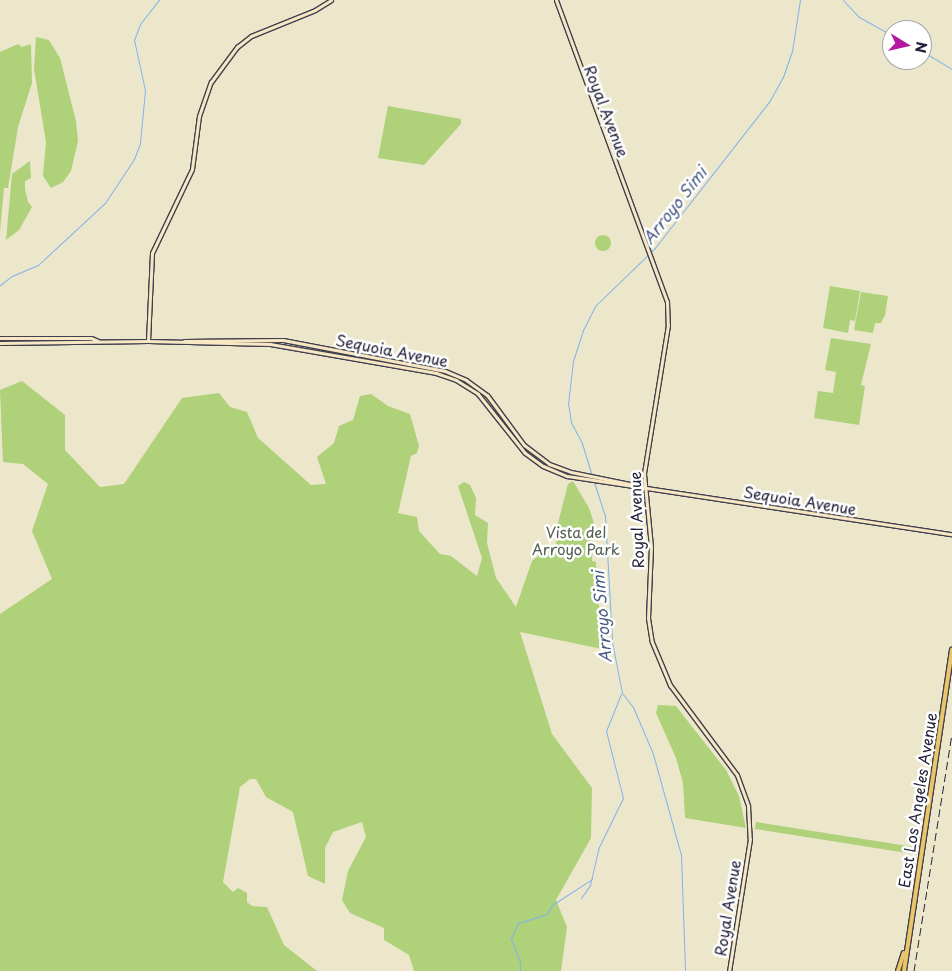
<!DOCTYPE html>
<html>
<head>
<meta charset="utf-8">
<style>
  body { margin:0 }
  #map { position:relative; width:952px; height:971px; overflow:hidden; background:#ece7ca; font-family:"Playpen Sans",sans-serif }
  div>[style] { position:absolute }
  .green>* { inset:0; background:#aed179; transform-origin:0 0 }
  .round { border-radius:50% }
  .stream>* { height:1px; margin:-0.5px; padding:0 0.5px; transform-origin:0.5px; border-radius:0.5px; background:#81b2ec }
  .roads { filter:drop-shadow(1px 0 #404050) drop-shadow(-1px 0 #404050) drop-shadow(0 1px #404050) drop-shadow(0 -1px #404050) }
  .secondary>* { height:3px; margin:-1.5px; padding:0 1.5px; transform-origin:1.5px; border-radius:1.5px; background:#f7e8c3 }
  .primary>* { height:4px; margin:-2px; padding:0 2px; transform-origin:2px; border-radius:2px; background:#ebc669 }
  .rail>* { height:1px; margin-top:-0.5px; transform-origin:0; background:repeating-linear-gradient(90deg,#22223b 0 8px,transparent 0 12px) }
  span { translate:-50% -50%; white-space:nowrap; text-align:center; line-height:1.15; -webkit-text-stroke:5px #fff; paint-order:stroke }
  .street-label { font-size:15px; color:#22223b }
  .park-label { font-size:15px; color:#535f51 }
  .water-label { font-size:16px; color:#485c82; font-style:italic }
  .north { position:absolute; left:882px; top:20px; width:50px; height:50px; box-sizing:border-box; background:#fff; border:1px solid #a7a7b1; border-radius:50%; rotate:99deg; font-size:14px; font-weight:700; line-height:20px; text-align:center; color:#22223b }
  .north::after { content:''; display:block; margin:auto; width:18px; height:22px; background:#b5179e; clip-path:polygon(50% 0,100% 100%,50% 72%,0 100%) }
</style>
</head>
<body>
<div id="map">
  <div class="green">
    <div style="clip-path:polygon(36px 37px,49px 40px,60px 58px,76px 121px,78px 141px,71px 171px,63px 182px,51px 188px,43px 176px,46px 142px,34px 69px)"></div>
    <div style="clip-path:polygon(18px 44px,22px 47px,31px 44px,32px 83px,18px 127px,8px 188px,4px 188px,0 232px,0 52px)"></div>
    <div style="clip-path:polygon(388px 106px,461px 119px,461px 124px,424px 165px,378px 158px)"></div>
    <div style="clip-path:polygon(30px 161px,31px 178px,25px 181px,25px 189px,28px 202px,32px 207px,19px 230px,6px 240px,12px 174px)"></div>
    <div class="round" style="left:595px;top:235px;width:16px;height:16px"></div>
    <div style="clip-path:polygon(830px 286px,860px 291px,855px 321px,850px 320px,848px 333px,823px 328px)"></div>
    <div style="clip-path:polygon(861px 292px,888px 296px,885px 315px,881px 323px,875px 323px,873px 333px,854px 330px)"></div>
    <div style="clip-path:polygon(831px 338px,871px 344px,861px 385px,865px 386px,859px 425px,814px 418px,818px 391px,833px 393px,836px 372px,825px 370px)"></div>
    <div style="clip-path:polygon(22px 381px,65px 415px,65px 450px,100px 487px,124px 484px,182px 398px,219px 393px,230px 407px,247px 412px,258px 438px,311px 485px,326px 484px,317px 457px,334px 443px,339px 426px,353px 420px,360px 396px,371px 394px,388px 406px,410px 414px,419px 446px,417px 453px,411px 456px,398px 513px,417px 517px,419px 531px,440px 554px,451px 556px,477px 576px,482px 558px,458px 486px,464px 482px,470px 485px,476px 498px,475px 515px,488px 523px,487px 543px,496px 578px,516px 607px,532px 561px,551px 545px,556px 549px,557px 527px,568px 484px,573px 481px,589px 508px,594px 523px,592px 561px,596px 562px,602px 649px,520px 632px,552px 734px,592px 788px,591px 838px,556px 900px,567px 927px,561px 971px,414px 971px,409px 955px,384px 940px,384px 928px,350px 913px,342px 900px,348px 871px,366px 837px,362px 822px,333px 832px,325px 848px,325px 884px,308px 876px,293px 812px,266px 797px,256px 779px,250px 779px,240px 787px,223px 882px,233px 892px,238px 888px,247px 893px,247px 902px,252px 906px,267px 907px,284px 945px,317px 971px,0 971px,0 614px,52px 579px,32px 531px,48px 484px,23px 464px,3px 462px,0 390px)"></div>
    <div style="clip-path:polygon(658px 705px,676px 706px,726px 770px,739px 796px,746px 828px,685px 818px,683px 783px,676px 758px,656px 713px)"></div>
    <div style="left:756px;top:822px;width:160px;height:7px;rotate:9deg"></div>
  </div>
  <div class="stream">
    <div style="left:843px;top:0;width:23px;rotate:47deg"></div>
    <div style="left:859px;top:17px;width:38px;rotate:29deg"></div>
    <div style="left:922px;top:51px;width:35px;rotate:31deg"></div>
    <div style="left:0;top:285px;width:15px;rotate:-37deg"></div>
    <div style="left:12px;top:276px;width:28px;rotate:-23deg"></div>
    <div style="left:38px;top:265px;width:91px;rotate:-42.8deg"></div>
    <div style="left:105px;top:203px;width:53px;rotate:-56.6deg"></div>
    <div style="left:134px;top:159px;width:17px;rotate:-69deg"></div>
    <div style="left:140px;top:143px;width:53px;rotate:-84.6deg"></div>
    <div style="left:145px;top:90px;width:51px;rotate:-102.4deg"></div>
    <div style="left:134px;top:40px;width:17px;rotate:-69deg"></div>
    <div style="left:140px;top:24px;width:31px;rotate:-52deg"></div>
    <div style="left:592px;top:476px;width:34px;rotate:-107deg"></div>
    <div style="left:582px;top:443px;width:24px;rotate:-118deg"></div>
    <div style="left:571px;top:422px;width:18px;rotate:-99deg"></div>
    <div style="left:568px;top:404px;width:43px;rotate:-83.4deg"></div>
    <div style="left:573px;top:361px;width:33px;rotate:-72deg"></div>
    <div style="left:583px;top:330px;width:28px;rotate:-63deg"></div>
    <div style="left:596px;top:305px;width:81px;rotate:-44deg"></div>
    <div style="left:654px;top:249px;width:187px;rotate:-52deg"></div>
    <div style="left:769px;top:102px;width:29px;rotate:-61deg"></div>
    <div style="left:783px;top:77px;width:28px;rotate:-71deg"></div>
    <div style="left:792px;top:51px;width:52px;rotate:-81.1deg"></div>
    <div style="left:594px;top:482px;width:35px;rotate:72deg"></div>
    <div style="left:605px;top:515px;width:127px;rotate:86.8deg"></div>
    <div style="left:612px;top:642px;width:52px;rotate:78.9deg"></div>
    <div style="left:622px;top:693px;width:18px;rotate:52deg"></div>
    <div style="left:633px;top:707px;width:51px;rotate:66.9deg"></div>
    <div style="left:653px;top:754px;width:105px;rotate:74.5deg"></div>
    <div style="left:681px;top:855px;width:116px;rotate:88deg"></div>
    <div style="left:581px;top:898px;width:16px;rotate:-55deg"></div>
    <div style="left:590px;top:885px;width:37px;rotate:-77deg"></div>
    <div style="left:598px;top:849px;width:57px;rotate:-63.9deg"></div>
    <div style="left:623px;top:798px;width:69px;rotate:-104.2deg"></div>
    <div style="left:606px;top:731px;width:40px;rotate:-68deg"></div>
    <div style="left:520px;top:971px;width:9px;rotate:-90deg"></div>
    <div style="left:520px;top:962px;width:26px;rotate:-111deg"></div>
    <div style="left:511px;top:938px;width:17px;rotate:-65deg"></div>
    <div style="left:518px;top:923px;width:30px;rotate:-17deg"></div>
    <div style="left:547px;top:914px;width:10px;rotate:-61deg"></div>
    <div style="left:552px;top:905px;width:48px;rotate:-33deg"></div>
  </div>
  <div class="roads">
    <div class="secondary">
      <div style="left:556px;top:0;width:322px;rotate:69.8deg"></div>
      <div style="left:667px;top:302px;width:23px;rotate:88deg"></div>
      <div style="left:668px;top:325px;width:151px;rotate:99.2deg"></div>
      <div style="left:644px;top:474px;width:73px;rotate:84.5deg"></div>
      <div style="left:651px;top:547px;width:71px;rotate:92.4deg"></div>
      <div style="left:648px;top:618px;width:24px;rotate:81deg"></div>
      <div style="left:652px;top:642px;width:47px;rotate:67.3deg"></div>
      <div style="left:670px;top:685px;width:112px;rotate:53.3deg"></div>
      <div style="left:737px;top:775px;width:33px;rotate:70deg"></div>
      <div style="left:748px;top:806px;width:33px;rotate:87deg"></div>
      <div style="left:750px;top:839px;width:134px;rotate:99deg"></div>
      <div style="left:0;top:338px;width:91px"></div>
      <div style="left:91px;top:338px;width:8px;rotate:23deg"></div>
      <div style="left:148px;top:341px;width:88px;rotate:-87.4deg"></div>
      <div style="left:152px;top:253px;width:93px;rotate:-64.5deg"></div>
      <div style="left:192px;top:169px;width:53px;rotate:-82.5deg"></div>
      <div style="left:199px;top:116px;width:36px;rotate:-71deg"></div>
      <div style="left:211px;top:82px;width:44px;rotate:-53.4deg"></div>
      <div style="left:237px;top:47px;width:18px;rotate:-38deg"></div>
      <div style="left:251px;top:36px;width:69px;rotate:-22.1deg"></div>
      <div style="left:315px;top:10px;width:19px;rotate:-32deg"></div>
      <div style="left:184px;top:341px;width:99px;rotate:-0.6deg"></div>
      <div style="left:283px;top:340px;width:165px;rotate:10.8deg"></div>
      <div style="left:445px;top:371px;width:23px;rotate:23deg"></div>
      <div style="left:466px;top:380px;width:26px;rotate:36deg"></div>
      <div style="left:487px;top:395px;width:62px;rotate:53.5deg"></div>
      <div style="left:524px;top:445px;width:31px;rotate:37deg"></div>
      <div style="left:549px;top:464px;width:23px;rotate:20deg"></div>
      <div style="left:571px;top:472px;width:75px;rotate:11.6deg"></div>
      <div style="left:0;top:343px;width:148px;rotate:-0.8deg"></div>
      <div style="left:148px;top:341px;width:122px;rotate:1.4deg"></div>
      <div style="left:270px;top:344px;width:169px;rotate:9.9deg"></div>
      <div style="left:436px;top:373px;width:21px;rotate:19deg"></div>
      <div style="left:456px;top:380px;width:26px;rotate:32deg"></div>
      <div style="left:478px;top:394px;width:75px;rotate:51.5deg"></div>
      <div style="left:525px;top:453px;width:22px;rotate:36deg"></div>
      <div style="left:543px;top:466px;width:26px;rotate:23deg"></div>
      <div style="left:567px;top:476px;width:389px;rotate:8.6deg"></div>
    </div>
    <div class="primary">
      <div style="left:898px;top:971px;width:19px;rotate:-72deg"></div>
      <div style="left:904px;top:971px;width:325px;rotate:-81.5deg"></div>
    </div>
  </div>
  <div class="rail">
    <div style="left:914px;top:971px;width:239px;rotate:-80.9deg"></div>
  </div>
  <div class="street-label">
    <span style="left:607px;top:111px;rotate:69deg">Royal Avenue</span>
    <span style="left:392px;top:350px;rotate:11deg">Sequoia Avenue</span>
    <span style="left:800px;top:500px;rotate:9deg">Sequoia Avenue</span>
    <span style="left:636px;top:520px;rotate:-92deg">Royal Avenue</span>
    <span style="left:917px;top:800px;rotate:-81deg">East Los Angeles Avenue</span>
    <span style="left:727px;top:908px;rotate:-81deg">Royal Avenue</span>
  </div>
  <div class="park-label">
    <span style="left:576px;top:540px">Vista del<br>Arroyo Park</span>
  </div>
  <div class="water-label">
    <span style="left:674px;top:205px;rotate:-52deg">Arroyo Simi</span>
    <span style="left:601px;top:617px;rotate:-95deg">Arroyo Simi</span>
  </div>
  <div class="north">N</div>
</div>
</body>
</html>
